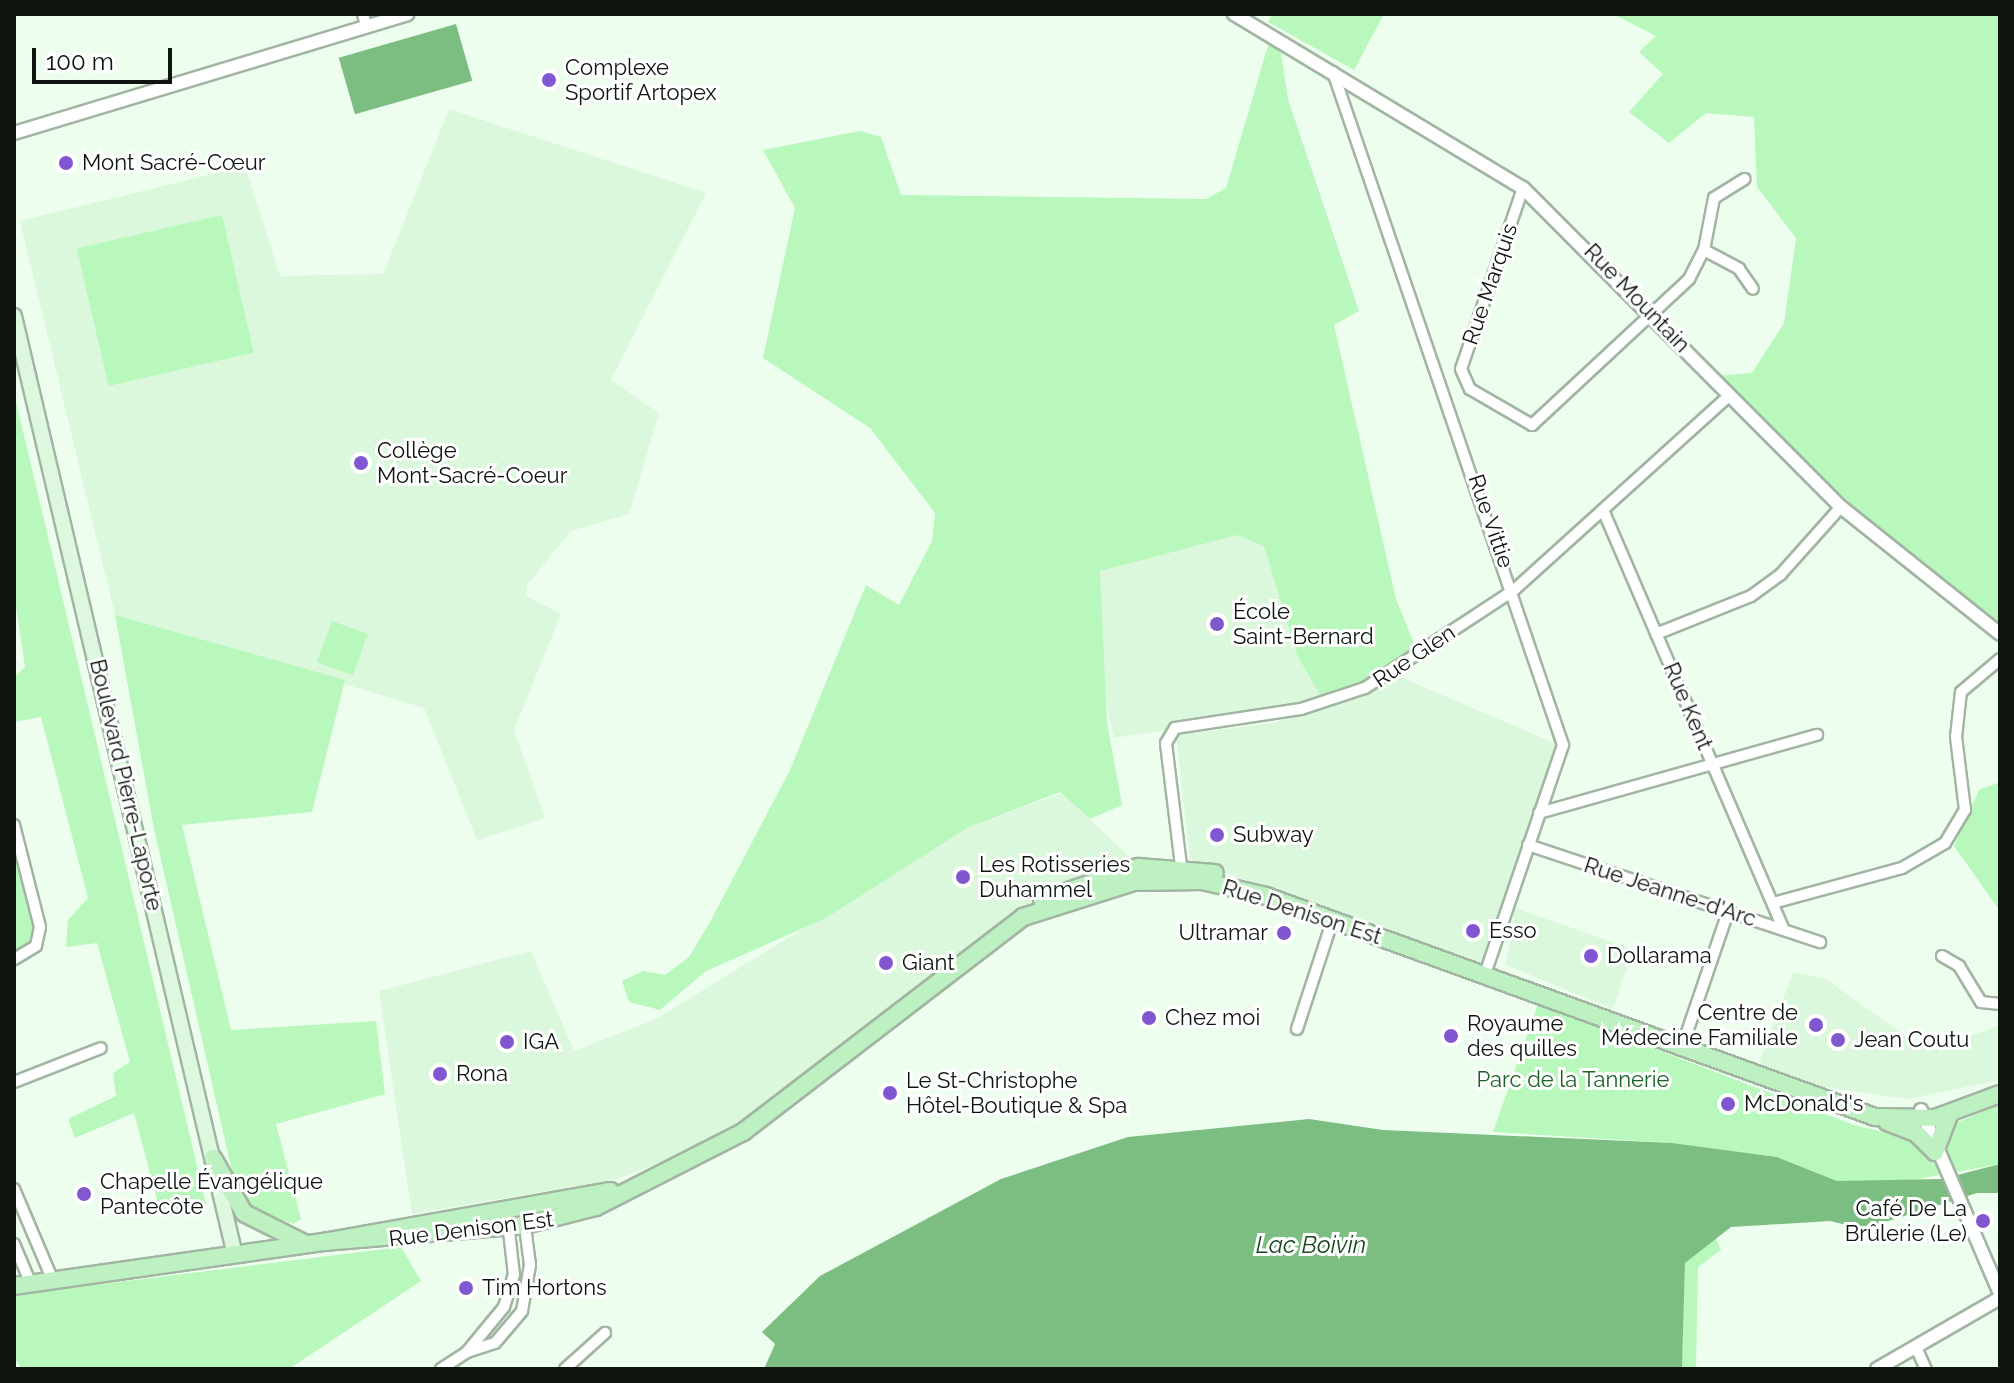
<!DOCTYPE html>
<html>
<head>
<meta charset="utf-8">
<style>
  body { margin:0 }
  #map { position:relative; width:2014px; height:1383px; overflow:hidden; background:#edfeee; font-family:Raleway,sans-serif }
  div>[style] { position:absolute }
  .built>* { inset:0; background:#dbf7dc }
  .green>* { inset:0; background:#b8f8bc; transform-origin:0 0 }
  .water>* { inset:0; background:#7cbe81; transform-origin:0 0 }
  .roads { filter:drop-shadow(2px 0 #a1b5a2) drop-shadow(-2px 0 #a1b5a2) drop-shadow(0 2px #a1b5a2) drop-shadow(0 -2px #a1b5a2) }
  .minor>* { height:10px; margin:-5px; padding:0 5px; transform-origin:5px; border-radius:5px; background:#fff }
  .tertiary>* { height:12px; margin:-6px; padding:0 6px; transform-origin:6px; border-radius:6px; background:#fff }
  .secondary>* { height:14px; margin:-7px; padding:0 7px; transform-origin:7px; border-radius:7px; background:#def8e0 }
  .primary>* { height:16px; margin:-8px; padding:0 8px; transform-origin:8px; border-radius:8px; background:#bdf1c1 }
  .dots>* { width:22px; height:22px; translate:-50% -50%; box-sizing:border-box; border:4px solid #fff; border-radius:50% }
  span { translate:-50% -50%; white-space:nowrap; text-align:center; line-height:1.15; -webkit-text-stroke:6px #fff; paint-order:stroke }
  .poi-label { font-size:22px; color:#0d150e }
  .left { translate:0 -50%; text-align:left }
  .right { translate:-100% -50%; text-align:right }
  .street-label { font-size:22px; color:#0d150e }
  .park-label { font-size:22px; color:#1e6229 }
  .water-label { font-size:24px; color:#19471f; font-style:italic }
  .frame { position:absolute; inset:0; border:16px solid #0d150e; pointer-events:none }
  .scale { position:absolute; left:32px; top:48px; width:140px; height:36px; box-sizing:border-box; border:4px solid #0d150e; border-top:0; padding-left:10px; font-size:24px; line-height:28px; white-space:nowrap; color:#0d150e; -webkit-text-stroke:6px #fff; paint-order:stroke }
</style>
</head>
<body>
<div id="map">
  <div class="built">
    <div style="clip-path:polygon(449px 109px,706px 193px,611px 380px,659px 413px,629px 514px,571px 531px,527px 585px,526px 596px,561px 614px,514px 730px,545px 818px,477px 840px,424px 708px,115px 615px,20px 221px,245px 166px,280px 276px,383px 274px)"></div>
    <div style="clip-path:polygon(1305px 500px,1365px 688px,1301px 709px,1114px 738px,1074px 560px)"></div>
    <div style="clip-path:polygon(1398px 676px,1559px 745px,1482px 970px,1190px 859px,1176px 735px,1274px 723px)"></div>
    <div style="clip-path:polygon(1062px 793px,1136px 863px,1036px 899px,717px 1140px,618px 1179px,412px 1214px,379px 991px,531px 951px,574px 1051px,656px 1019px,967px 828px)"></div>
    <div style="clip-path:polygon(1515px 908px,1633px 949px,1613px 1009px,1506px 965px)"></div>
    <div style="clip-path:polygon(1793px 972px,1826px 979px,1928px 1052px,2000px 1025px,2000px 1080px,1907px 1099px,1817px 1086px,1759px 1063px)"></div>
  </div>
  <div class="green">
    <div style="clip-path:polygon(1273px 14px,1384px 14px,1354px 70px,1268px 22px)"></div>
    <div style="clip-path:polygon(1613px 14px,2000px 14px,2000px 635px,1923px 573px,1718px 376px,1752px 373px,1784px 323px,1796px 238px,1757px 187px,1754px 117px,1706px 113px,1669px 143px,1629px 112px,1663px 74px,1639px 52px,1656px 36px)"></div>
    <div style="clip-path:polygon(1269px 42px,1280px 47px,1288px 99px,1359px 311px,1334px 325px,1396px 599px,1420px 658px,1325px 703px,1297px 655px,1264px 546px,1237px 535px,1100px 571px,1107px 723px,1122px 805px,1090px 819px,1060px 792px,967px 828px,824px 919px,706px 971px,660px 1010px,629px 1002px,622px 981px,643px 971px,665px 975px,689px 957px,710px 922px,790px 770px,866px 585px,899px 605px,932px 541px,935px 513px,870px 428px,763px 358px,795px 208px,763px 150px,860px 131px,881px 137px,901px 195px,1206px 199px,1226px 188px)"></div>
    <div style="left:222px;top:215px;width:141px;height:149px;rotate:77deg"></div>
    <div style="clip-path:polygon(14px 393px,206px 1204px,161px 1215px,134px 1113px,75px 1138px,68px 1119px,116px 1096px,113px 1073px,130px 1062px,97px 943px,66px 947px,68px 920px,88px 898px,41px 717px,14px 722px,14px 677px,25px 667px,14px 593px)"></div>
    <div style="clip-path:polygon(115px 615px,345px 680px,312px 812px,182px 825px,231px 1030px,376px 1021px,385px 1094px,276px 1124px,301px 1219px,293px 1224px,251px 1208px,232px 1171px,154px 829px)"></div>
    <div style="left:332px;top:621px;width:38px;height:44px;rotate:20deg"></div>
    <div style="clip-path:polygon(2000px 782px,2000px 911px,1954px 846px,1979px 790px)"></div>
    <div style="clip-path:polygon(14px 825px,40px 937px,14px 959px)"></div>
    <div style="clip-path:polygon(1538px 1004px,1854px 1125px,1907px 1138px,1929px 1159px,1939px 1154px,1949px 1126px,2000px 1104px,2000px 1164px,1890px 1184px,1837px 1181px,1777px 1157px,1672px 1143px,1493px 1132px)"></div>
    <div style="clip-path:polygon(1715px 1236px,1721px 1250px,1698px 1267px,1696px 1369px,1682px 1369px,1685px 1263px)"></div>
    <div style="clip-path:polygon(401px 1247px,421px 1281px,289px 1369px,22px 1369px,14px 1358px,14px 1295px)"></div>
  </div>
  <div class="water">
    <div style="left:456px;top:24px;width:59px;height:122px;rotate:74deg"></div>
    <div style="clip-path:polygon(1309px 1119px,1383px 1130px,1672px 1143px,1777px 1157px,1837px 1181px,1942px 1179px,2000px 1164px,2000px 1193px,1977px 1193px,1863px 1229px,1830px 1221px,1731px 1227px,1685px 1263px,1682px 1369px,764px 1369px,775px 1344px,762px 1332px,820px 1276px,1001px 1179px,1128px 1137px)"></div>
  </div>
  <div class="roads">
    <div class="minor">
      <div style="left:363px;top:14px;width:12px;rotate:76deg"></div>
      <div style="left:1333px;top:72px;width:711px;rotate:71.13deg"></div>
      <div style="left:1563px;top:745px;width:242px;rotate:108.8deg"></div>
      <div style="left:1523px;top:188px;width:191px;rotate:108.9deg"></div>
      <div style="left:1461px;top:369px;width:22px;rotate:66deg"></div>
      <div style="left:1470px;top:389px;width:72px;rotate:30.1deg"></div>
      <div style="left:1532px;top:425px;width:214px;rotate:-42.9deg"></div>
      <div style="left:1689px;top:279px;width:33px;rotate:-63deg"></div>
      <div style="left:1704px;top:250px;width:53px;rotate:-79.1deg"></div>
      <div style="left:1714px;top:198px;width:36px;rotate:-32deg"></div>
      <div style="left:1704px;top:250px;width:40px;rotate:28deg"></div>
      <div style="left:1739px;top:269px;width:24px;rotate:55deg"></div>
      <div style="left:1603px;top:510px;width:457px;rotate:66.7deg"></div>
      <div style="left:1656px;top:634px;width:102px;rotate:-21.8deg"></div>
      <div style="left:1751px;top:596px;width:37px;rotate:-36deg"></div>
      <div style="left:1781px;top:574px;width:90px;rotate:-48.2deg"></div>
      <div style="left:1539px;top:813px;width:289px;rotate:-15.7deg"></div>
      <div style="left:14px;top:825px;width:105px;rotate:75.7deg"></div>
      <div style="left:40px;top:927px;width:19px;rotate:102deg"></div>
      <div style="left:36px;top:946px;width:26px;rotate:149deg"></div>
      <div style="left:1528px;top:845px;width:308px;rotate:18.4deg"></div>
      <div style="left:1182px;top:874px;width:132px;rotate:-97deg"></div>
      <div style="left:1166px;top:743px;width:17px;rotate:-59deg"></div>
      <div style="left:1175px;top:728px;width:127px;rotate:-8.6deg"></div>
      <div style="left:1301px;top:709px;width:67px;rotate:-18.2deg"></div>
      <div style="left:1365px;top:688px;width:178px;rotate:-33.3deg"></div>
      <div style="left:1514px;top:590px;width:290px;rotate:-42.1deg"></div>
      <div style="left:1773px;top:903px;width:134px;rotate:-15.2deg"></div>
      <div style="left:1902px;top:868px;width:50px;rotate:-30.2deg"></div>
      <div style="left:1945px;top:843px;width:39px;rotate:-59deg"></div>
      <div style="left:1965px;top:810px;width:74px;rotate:-97deg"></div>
      <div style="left:1956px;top:737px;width:45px;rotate:-83.7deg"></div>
      <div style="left:1961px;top:692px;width:51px;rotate:-40.2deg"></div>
      <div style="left:1942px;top:956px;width:20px;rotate:30deg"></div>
      <div style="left:1959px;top:966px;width:42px;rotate:58.6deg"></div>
      <div style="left:1981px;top:1002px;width:19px;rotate:6deg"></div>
      <div style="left:1297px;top:1029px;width:116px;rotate:-71.9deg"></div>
      <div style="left:1681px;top:1050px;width:146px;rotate:-71.2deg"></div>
      <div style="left:14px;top:1082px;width:93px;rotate:-21.3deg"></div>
      <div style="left:14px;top:1189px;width:100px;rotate:67deg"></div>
      <div style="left:14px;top:1244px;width:43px;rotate:67deg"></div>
      <div style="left:1916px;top:1347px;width:24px;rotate:66deg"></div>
      <div style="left:467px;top:1352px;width:29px;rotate:-18deg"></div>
      <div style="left:495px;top:1343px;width:42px;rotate:-49.8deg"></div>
      <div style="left:522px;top:1311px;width:47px;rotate:-80.1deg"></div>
      <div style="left:530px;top:1265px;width:46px;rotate:-97.4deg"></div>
      <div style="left:441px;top:1369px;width:31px;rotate:-33deg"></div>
      <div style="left:467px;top:1352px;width:58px;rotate:-50.6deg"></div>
      <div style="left:504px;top:1307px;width:34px;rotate:-73deg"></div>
      <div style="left:514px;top:1275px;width:53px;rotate:-96.5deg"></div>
      <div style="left:565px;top:1369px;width:54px;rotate:-42deg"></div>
    </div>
    <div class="tertiary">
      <div style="left:1234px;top:14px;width:337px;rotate:31.1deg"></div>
      <div style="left:1523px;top:188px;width:450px;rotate:45.1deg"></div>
      <div style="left:1841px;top:507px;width:203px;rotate:38.6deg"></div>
      <div style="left:14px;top:133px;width:411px;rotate:-16.8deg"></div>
      <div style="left:1921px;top:1110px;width:199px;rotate:66.7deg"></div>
      <div style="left:1877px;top:1369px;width:142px;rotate:-30deg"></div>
    </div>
    <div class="secondary">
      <div style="left:14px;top:316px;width:965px;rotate:76.76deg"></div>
    </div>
    <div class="primary">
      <div style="left:1042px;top:900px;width:102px;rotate:-19deg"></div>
      <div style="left:1138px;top:867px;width:77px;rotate:4.5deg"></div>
      <div style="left:1887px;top:1122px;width:31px;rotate:21deg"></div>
      <div style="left:1916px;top:1133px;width:27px;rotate:45deg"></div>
      <div style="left:1935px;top:1152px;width:40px;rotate:-69deg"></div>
      <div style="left:213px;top:1158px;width:63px;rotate:60.6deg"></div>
      <div style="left:244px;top:1213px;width:69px;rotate:26.6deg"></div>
      <div style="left:324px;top:1242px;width:291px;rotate:-10.1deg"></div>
      <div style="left:14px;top:1286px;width:313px;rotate:-8.1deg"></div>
      <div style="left:324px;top:1242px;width:202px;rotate:-4.8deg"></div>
      <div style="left:525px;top:1225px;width:73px;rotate:-14.2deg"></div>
      <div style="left:596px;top:1207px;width:165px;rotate:-27deg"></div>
      <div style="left:743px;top:1132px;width:353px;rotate:-37.5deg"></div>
      <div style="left:1023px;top:917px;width:116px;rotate:-17.5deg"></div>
      <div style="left:1134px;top:882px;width:68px;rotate:-0.8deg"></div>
      <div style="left:1202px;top:881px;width:66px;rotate:13.2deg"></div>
      <div style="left:1266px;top:896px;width:648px;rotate:19.95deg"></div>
      <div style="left:1875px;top:1117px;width:60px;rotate:1deg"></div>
      <div style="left:1935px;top:1118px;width:69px;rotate:-20.3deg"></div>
    </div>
  </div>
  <div class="dots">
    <div style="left:549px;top:80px;background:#8157d1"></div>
    <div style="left:66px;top:163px;background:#8157d1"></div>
    <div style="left:361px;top:463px;background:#8157d1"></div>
    <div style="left:1217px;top:624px;background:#8157d1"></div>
    <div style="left:1217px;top:835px;background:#8157d1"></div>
    <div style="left:963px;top:877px;background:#8157d1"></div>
    <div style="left:1473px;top:931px;background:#8157d1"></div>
    <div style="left:1284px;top:933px;background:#8157d1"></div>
    <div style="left:1591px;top:956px;background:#8157d1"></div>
    <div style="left:886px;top:963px;background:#8157d1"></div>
    <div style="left:1149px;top:1018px;background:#8157d1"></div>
    <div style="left:1816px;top:1025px;background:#8157d1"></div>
    <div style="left:1451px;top:1036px;background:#8157d1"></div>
    <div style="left:1838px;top:1040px;background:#8157d1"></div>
    <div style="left:507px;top:1042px;background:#8157d1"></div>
    <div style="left:440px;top:1074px;background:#8157d1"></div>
    <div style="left:890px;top:1093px;background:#8157d1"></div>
    <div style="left:1728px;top:1104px;background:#8157d1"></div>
    <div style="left:84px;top:1194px;background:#8157d1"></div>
    <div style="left:1983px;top:1221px;background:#8157d1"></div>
    <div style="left:466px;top:1288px;background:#8157d1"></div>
  </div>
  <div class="poi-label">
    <span class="left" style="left:565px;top:80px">Complexe<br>Sportif Artopex</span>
    <span class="left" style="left:82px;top:163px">Mont Sacré-Cœur</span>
    <span class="left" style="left:377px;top:463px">Collège<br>Mont-Sacré-Coeur</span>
    <span class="left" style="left:1233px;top:624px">École<br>Saint-Bernard</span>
    <span class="left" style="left:1233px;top:835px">Subway</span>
    <span class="left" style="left:979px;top:877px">Les Rotisseries<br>Duhammel</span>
    <span class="left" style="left:1489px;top:931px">Esso</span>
    <span class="right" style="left:1268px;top:933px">Ultramar</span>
    <span class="left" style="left:1607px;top:956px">Dollarama</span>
    <span class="left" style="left:902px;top:963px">Giant</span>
    <span class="right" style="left:1798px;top:1025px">Centre de<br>Médecine Familiale</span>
    <span class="left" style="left:1165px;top:1018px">Chez moi</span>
    <span class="left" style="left:1467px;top:1036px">Royaume<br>des quilles</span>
    <span class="left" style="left:1854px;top:1040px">Jean Coutu</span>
    <span class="left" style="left:523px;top:1042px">IGA</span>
    <span class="left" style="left:456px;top:1074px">Rona</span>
    <span class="left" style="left:906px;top:1093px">Le St-Christophe<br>Hôtel-Boutique &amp; Spa</span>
    <span class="left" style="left:1744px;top:1104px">McDonald's</span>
    <span class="left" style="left:100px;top:1194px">Chapelle Évangélique<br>Pantecôte</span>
    <span class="right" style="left:1967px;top:1221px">Café De La<br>Brûlerie (Le)</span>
    <span class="left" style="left:482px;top:1288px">Tim Hortons</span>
  </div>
  <div class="street-label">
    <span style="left:1490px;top:284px;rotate:-71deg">Rue Marquis</span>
    <span style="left:1637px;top:298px;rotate:46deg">Rue Mountain</span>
    <span style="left:1491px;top:521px;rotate:71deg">Rue Vittie</span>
    <span style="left:1414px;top:656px;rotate:-34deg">Rue Glen</span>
    <span style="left:1688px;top:706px;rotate:67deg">Rue Kent</span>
    <span style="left:126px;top:785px;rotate:77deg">Boulevard Pierre-Laporte</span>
    <span style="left:1670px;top:892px;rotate:18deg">Rue Jeanne-d'Arc</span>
    <span style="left:1302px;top:912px;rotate:18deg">Rue Denison Est</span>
    <span style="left:471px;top:1229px;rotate:-7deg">Rue Denison Est</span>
  </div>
  <div class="park-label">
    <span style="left:1573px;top:1080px">Parc de la Tannerie</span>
  </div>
  <div class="water-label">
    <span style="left:1311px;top:1245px">Lac Boivin</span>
  </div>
  <div class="frame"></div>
  <div class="scale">100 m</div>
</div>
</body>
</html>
